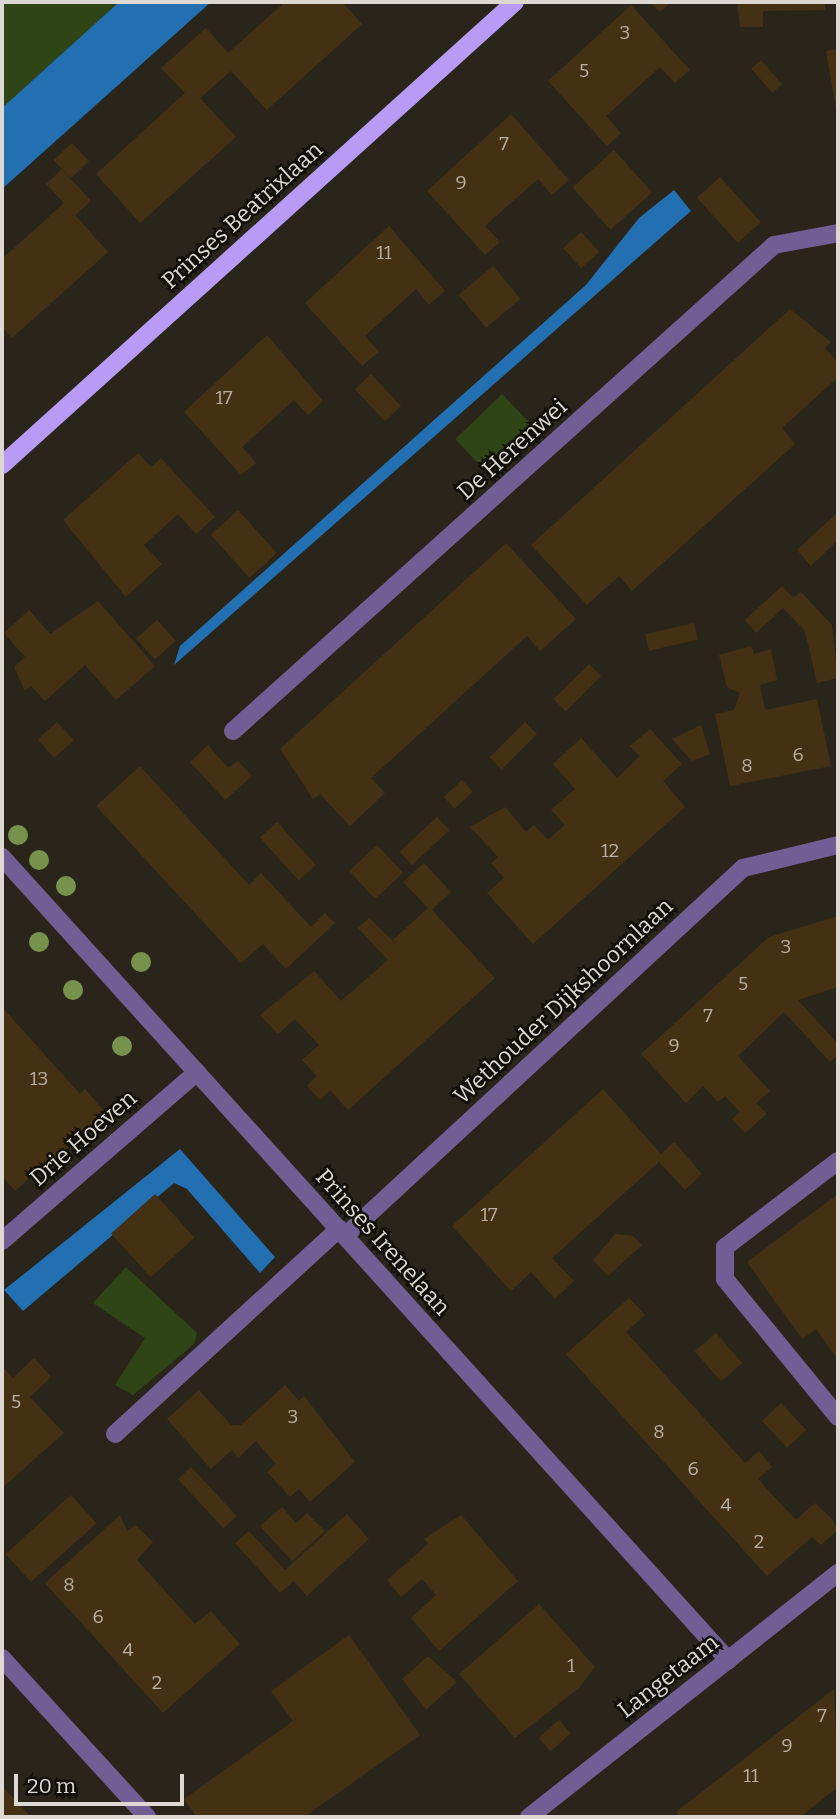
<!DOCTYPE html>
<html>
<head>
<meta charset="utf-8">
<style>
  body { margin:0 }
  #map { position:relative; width:840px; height:1819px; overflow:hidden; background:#2a251a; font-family:Bitter,serif }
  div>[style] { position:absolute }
  .green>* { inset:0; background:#304515; transform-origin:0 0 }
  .water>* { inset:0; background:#226fb2 }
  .building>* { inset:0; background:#443114; transform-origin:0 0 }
  .minor>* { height:18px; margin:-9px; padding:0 9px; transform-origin:9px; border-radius:9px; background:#6f5f94 }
  .major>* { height:18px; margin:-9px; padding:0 9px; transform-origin:9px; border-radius:9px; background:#b79bf4 }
  .trees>* { width:20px; height:20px; margin:-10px; border-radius:50%; background:#76924d }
  span { translate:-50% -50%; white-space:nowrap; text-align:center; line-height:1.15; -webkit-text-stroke:5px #110f0a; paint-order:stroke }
  .number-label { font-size:19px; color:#b7afa2 }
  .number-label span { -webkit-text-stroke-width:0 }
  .street-label { font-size:23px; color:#ddd9d2 }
  .frame { position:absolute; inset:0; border:4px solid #ddd9d2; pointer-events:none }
  .scale { position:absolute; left:14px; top:1774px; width:170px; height:32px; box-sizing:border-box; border:4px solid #ddd9d2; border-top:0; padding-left:9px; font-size:21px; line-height:24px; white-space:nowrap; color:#ddd9d2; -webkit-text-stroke:5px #110f0a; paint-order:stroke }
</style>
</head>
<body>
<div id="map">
  <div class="green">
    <div style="clip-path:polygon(2px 2px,119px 2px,2px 108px)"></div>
    <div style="left:502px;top:394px;width:43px;height:65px;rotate:46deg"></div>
    <div style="clip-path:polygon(126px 1267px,197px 1333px,194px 1344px,133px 1395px,115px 1385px,145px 1338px,93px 1303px)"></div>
  </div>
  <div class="water">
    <div style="clip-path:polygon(119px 2px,211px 2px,2px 189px,2px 108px)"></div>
    <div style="clip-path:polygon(674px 190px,691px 211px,174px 665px,180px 646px,586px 285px,639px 218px)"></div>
    <div style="clip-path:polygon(180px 1149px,275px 1257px,260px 1273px,187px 1189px,174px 1183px,23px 1311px,4px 1290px)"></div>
  </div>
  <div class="building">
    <div style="clip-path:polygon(285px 2px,342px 2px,362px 24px,267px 110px,231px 71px,200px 98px,236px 137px,140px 223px,96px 174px,185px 93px,161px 68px,206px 28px,228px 53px)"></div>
    <div style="clip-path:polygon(650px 2px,671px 2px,660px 12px)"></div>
    <div style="clip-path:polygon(737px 2px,825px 2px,825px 10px,763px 11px,763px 27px,740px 27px)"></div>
    <div style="clip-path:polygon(631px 5px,690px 70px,675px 83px,660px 67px,606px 116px,621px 133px,607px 146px,548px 81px)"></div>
    <div style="clip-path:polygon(838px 49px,838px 114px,837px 114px,826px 51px)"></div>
    <div style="left:761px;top:60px;width:32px;height:13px;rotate:49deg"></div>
    <div style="clip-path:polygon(511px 114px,569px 180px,552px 195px,538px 179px,485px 226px,500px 242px,485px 255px,427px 191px)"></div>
    <div style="left:72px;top:143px;width:25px;height:25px;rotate:47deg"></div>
    <div style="left:614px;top:150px;width:57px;height:56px;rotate:48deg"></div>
    <div style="clip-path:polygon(62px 169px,91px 201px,75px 215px,108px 252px,12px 338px,2px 327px,2px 259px,64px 203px,46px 184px)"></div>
    <div style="left:720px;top:177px;width:61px;height:31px;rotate:48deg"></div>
    <div style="clip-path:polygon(389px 226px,445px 291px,429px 305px,416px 289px,365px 336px,379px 352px,362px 366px,305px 303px)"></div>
    <div style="left:581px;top:232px;width:27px;height:24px;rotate:48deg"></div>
    <div style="left:493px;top:266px;width:43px;height:45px;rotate:50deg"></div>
    <div style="clip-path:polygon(790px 309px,831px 342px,825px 348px,838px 363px,838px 377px,782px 428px,795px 444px,632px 591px,619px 576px,587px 605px,531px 545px)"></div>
    <div style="clip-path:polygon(267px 335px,323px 401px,308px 415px,294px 400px,242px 447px,256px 463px,241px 475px,184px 412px)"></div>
    <div style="left:371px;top:374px;width:44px;height:22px;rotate:47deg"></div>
    <div style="clip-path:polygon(138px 453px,151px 467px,161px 458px,215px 517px,196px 534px,178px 514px,144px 545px,162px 564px,126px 597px,63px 520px)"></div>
    <div style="left:238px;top:510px;width:58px;height:37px;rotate:48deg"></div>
    <div style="clip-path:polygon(838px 512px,838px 540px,811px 566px,797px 550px)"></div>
    <div style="clip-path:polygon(506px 543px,576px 619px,540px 651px,527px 636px,371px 778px,385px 793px,350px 826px,320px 794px,313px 799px,280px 749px)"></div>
    <div style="clip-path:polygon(782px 586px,793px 598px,801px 592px,832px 625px,838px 678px,817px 683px,805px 631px,783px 608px,756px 633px,745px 620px)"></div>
    <div style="clip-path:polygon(98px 601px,155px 666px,116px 700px,85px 665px,45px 701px,31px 686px,25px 691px,14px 667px,25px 657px,4px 633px,29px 610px,50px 634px)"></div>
    <div style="left:157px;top:620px;width:28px;height:28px;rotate:48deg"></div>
    <div style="left:694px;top:623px;width:17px;height:50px;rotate:77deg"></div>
    <div style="clip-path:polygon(751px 646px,754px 654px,771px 649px,777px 680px,760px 685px,765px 710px,817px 699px,831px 766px,730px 786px,715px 714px,734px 710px,740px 693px,727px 687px,719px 655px)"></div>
    <div style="left:589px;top:664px;width:17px;height:50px;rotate:45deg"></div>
    <div style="left:57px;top:722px;width:25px;height:26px;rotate:48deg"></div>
    <div style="left:525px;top:722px;width:17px;height:50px;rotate:45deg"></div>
    <div style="clip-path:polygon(701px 725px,710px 754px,692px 761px,672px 739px)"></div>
    <div style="clip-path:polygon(650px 729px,682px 764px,663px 781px,685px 807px,533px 944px,487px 893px,504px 878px,491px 863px,498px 857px,470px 827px,505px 807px,526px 832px,534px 825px,548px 840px,565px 825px,551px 810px,575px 789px,553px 764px,581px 738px,617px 778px,640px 756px,630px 746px)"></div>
    <div style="clip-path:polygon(208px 745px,228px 768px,238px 761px,252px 776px,225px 800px,190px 762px)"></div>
    <div style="clip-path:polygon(140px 766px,249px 885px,261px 873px,311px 927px,325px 913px,335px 923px,286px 969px,263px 944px,241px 963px,96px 806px)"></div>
    <div style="left:462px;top:780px;width:16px;height:25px;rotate:47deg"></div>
    <div style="left:437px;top:817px;width:18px;height:51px;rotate:47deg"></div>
    <div style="left:277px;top:822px;width:58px;height:23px;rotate:48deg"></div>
    <div style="left:377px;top:845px;width:38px;height:38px;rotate:47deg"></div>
    <div style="clip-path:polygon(424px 863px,451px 892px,432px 910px,495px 978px,348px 1110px,330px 1090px,320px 1100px,307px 1086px,317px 1076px,302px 1060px,319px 1045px,295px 1019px,278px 1034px,260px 1015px,314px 971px,341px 1001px,388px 960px,358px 928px,369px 918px,397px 945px,393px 940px,428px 908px,403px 882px)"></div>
    <div style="clip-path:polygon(838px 916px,838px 987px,798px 1000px,838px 1044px,838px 1055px,830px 1062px,784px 1012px,738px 1056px,770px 1091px,756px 1103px,767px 1114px,745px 1133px,732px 1119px,740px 1112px,725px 1096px,718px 1102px,703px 1086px,686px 1103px,641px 1054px,769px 937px)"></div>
    <div style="clip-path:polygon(2px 1007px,80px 1094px,85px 1089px,103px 1110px,50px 1175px,36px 1172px,15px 1191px,2px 1176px)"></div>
    <div style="clip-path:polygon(603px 1089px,661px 1154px,674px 1142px,702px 1174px,685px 1190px,659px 1162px,552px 1258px,574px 1281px,555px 1299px,531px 1272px,511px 1291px,452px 1226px)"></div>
    <div style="left:155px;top:1194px;width:59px;height:59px;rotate:48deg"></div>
    <div style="clip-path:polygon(838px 1194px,838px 1360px,816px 1329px,802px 1339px,747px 1262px)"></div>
    <div style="clip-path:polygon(615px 1234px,633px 1236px,642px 1245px,608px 1276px,593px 1260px)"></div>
    <div style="clip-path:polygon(629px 1298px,645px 1315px,626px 1332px,745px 1463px,759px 1451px,772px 1467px,758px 1479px,778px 1501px,796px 1520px,815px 1503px,833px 1520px,838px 1530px,821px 1545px,812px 1537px,767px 1576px,566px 1354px)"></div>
    <div style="left:716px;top:1333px;width:40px;height:28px;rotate:49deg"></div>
    <div style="clip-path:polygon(34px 1358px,51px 1377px,30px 1397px,64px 1433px,2px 1488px,2px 1366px,13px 1378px)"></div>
    <div style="clip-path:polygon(285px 1385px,299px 1401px,304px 1396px,355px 1462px,310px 1502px,299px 1489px,290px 1497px,267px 1472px,276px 1464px,256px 1441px,238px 1458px,232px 1450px,211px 1469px,167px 1419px,199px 1390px,231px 1425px,241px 1425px)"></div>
    <div style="left:781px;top:1403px;width:37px;height:26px;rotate:47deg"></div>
    <div style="left:191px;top:1467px;width:67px;height:18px;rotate:47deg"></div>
    <div style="left:71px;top:1495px;width:38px;height:88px;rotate:48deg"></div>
    <div style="clip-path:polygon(282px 1507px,296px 1523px,307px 1513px,325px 1531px,292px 1561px,260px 1526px)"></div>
    <div style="clip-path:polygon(347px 1514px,369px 1539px,307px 1596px,294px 1581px,280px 1593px,235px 1543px,249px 1531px,285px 1570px)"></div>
    <div style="clip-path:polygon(120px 1515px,127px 1531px,135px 1525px,153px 1542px,137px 1560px,195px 1624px,211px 1611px,240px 1644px,163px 1713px,45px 1583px)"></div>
    <div style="clip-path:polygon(461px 1515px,518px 1581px,439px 1651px,411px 1618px,436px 1595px,422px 1579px,401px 1597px,387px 1580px,428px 1544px,424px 1539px)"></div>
    <div style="clip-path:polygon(539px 1604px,595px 1667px,579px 1688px,515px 1738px,459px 1674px)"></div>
    <div style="clip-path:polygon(349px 1635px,420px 1735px,304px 1817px,197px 1817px,184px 1799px,293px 1721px,271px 1691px)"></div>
    <div style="clip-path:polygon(428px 1656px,457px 1682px,426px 1710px,402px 1679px)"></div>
    <div style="clip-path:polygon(834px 1689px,838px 1787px,800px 1817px,681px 1817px,676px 1812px)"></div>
    <div style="left:559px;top:1720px;width:18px;height:27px;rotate:49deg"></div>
    <div style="clip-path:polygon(2px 1786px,31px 1817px,2px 1817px)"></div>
  </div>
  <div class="minor">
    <div style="left:233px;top:731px;width:727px;rotate:-41.93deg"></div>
    <div style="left:774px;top:245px;width:65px;rotate:-10.6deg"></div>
    <div style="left:2px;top:857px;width:1083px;rotate:47.88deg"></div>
    <div style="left:838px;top:1161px;width:142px;rotate:142.7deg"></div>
    <div style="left:725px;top:1247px;width:32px;rotate:90deg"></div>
    <div style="left:725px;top:1279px;width:178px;rotate:50.7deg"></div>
    <div style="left:345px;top:1236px;width:542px;rotate:-42.76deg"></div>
    <div style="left:743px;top:868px;width:98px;rotate:-13.6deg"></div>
    <div style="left:2px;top:1241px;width:258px;rotate:-40.9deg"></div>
    <div style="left:115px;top:1434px;width:304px;rotate:-42.5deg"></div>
    <div style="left:2px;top:1658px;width:215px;rotate:47.6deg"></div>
    <div style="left:529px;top:1817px;width:394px;rotate:-38.3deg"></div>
  </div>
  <div class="major">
    <div style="left:2px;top:465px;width:691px;rotate:-42.07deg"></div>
  </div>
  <div class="trees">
    <div style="left:18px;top:835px"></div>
    <div style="left:39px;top:860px"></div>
    <div style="left:66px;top:886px"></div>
    <div style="left:39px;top:942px"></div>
    <div style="left:141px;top:962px"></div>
    <div style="left:73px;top:990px"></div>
    <div style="left:122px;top:1046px"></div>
  </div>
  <div class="number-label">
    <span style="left:625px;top:33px">3</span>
    <span style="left:584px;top:71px">5</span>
    <span style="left:504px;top:144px">7</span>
    <span style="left:461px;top:183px">9</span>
    <span style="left:384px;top:253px">11</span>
    <span style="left:224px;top:398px">17</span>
    <span style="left:798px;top:755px">6</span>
    <span style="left:747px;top:766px">8</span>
    <span style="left:610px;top:851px">12</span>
    <span style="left:786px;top:947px">3</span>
    <span style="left:743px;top:984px">5</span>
    <span style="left:708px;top:1016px">7</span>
    <span style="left:674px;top:1046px">9</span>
    <span style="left:39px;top:1079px">13</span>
    <span style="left:489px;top:1215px">17</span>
    <span style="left:16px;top:1402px">5</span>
    <span style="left:293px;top:1417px">3</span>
    <span style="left:659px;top:1432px">8</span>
    <span style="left:693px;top:1469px">6</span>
    <span style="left:726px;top:1505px">4</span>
    <span style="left:759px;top:1542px">2</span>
    <span style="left:69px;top:1585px">8</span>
    <span style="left:98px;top:1617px">6</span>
    <span style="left:128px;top:1650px">4</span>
    <span style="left:571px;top:1666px">1</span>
    <span style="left:157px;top:1683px">2</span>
    <span style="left:822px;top:1716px">7</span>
    <span style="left:787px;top:1746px">9</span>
    <span style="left:751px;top:1776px">11</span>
  </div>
  <div class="street-label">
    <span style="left:242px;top:215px;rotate:-42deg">Prinses Beatrixlaan</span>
    <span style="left:512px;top:449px;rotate:-42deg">De Herenwei</span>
    <span style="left:563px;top:1001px;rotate:-43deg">Wethouder Dijkshoornlaan</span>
    <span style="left:83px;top:1138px;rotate:-41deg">Drie Hoeven</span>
    <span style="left:383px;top:1242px;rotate:48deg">Prinses Irenelaan</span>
    <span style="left:668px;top:1676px;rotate:-38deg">Langetaam</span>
  </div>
  <div class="frame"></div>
  <div class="scale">20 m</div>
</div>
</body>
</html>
